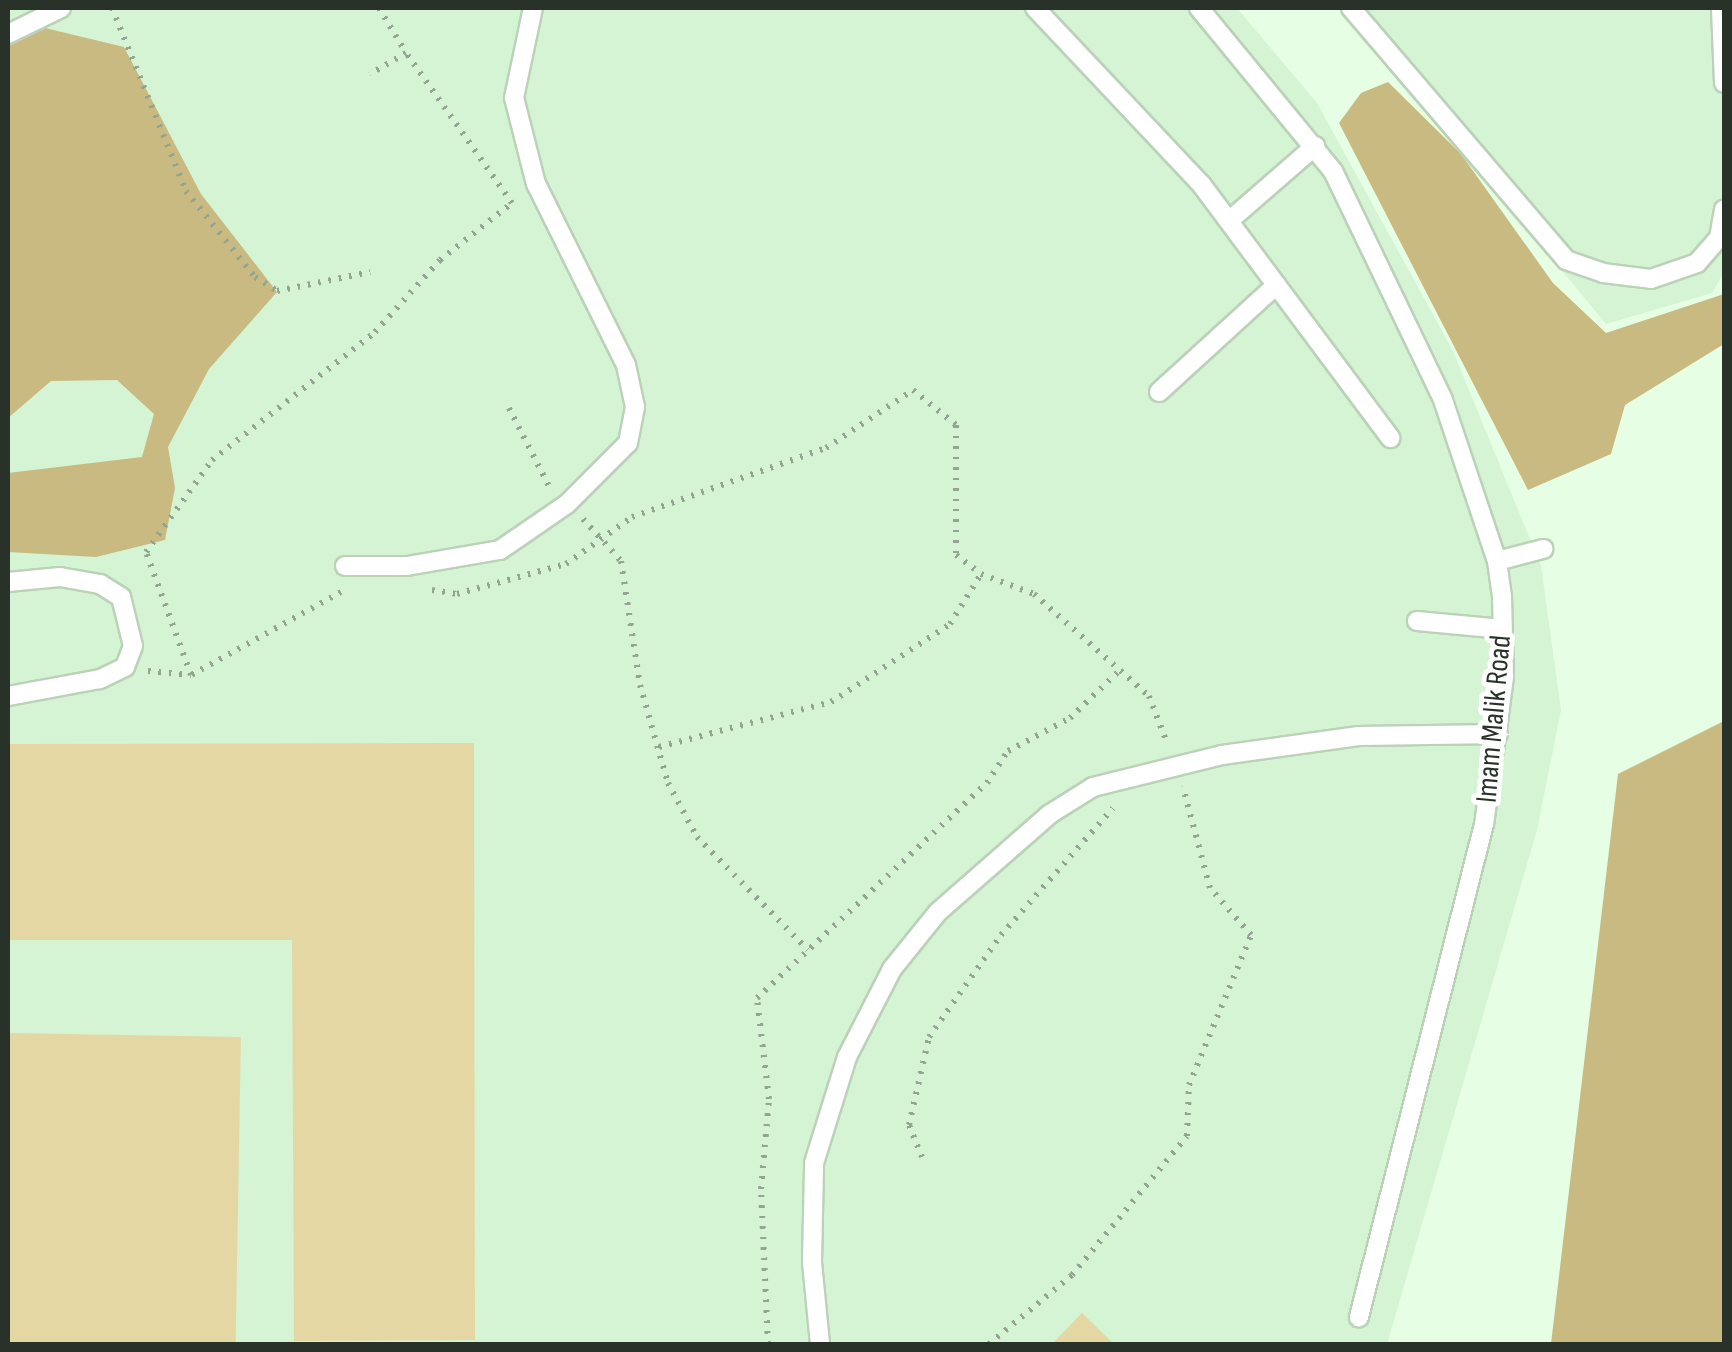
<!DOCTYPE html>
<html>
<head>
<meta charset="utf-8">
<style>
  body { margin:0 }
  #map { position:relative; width:1732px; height:1352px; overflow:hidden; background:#e5fee4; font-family:"Sofia Sans Condensed",sans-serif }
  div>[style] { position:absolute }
  .built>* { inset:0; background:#d5f4d3 }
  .green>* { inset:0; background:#e4d7a3; transform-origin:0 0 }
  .forest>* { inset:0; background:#c8ba81 }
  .path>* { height:6px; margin-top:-3px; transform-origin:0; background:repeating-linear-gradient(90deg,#93a592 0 2.5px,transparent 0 10.5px) }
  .roads { filter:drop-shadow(2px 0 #bbd2b9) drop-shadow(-2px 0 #bbd2b9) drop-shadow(0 2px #bbd2b9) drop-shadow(0 -2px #bbd2b9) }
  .lane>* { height:18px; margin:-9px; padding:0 9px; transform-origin:9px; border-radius:9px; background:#fff }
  span { translate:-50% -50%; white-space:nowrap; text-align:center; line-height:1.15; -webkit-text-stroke:10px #fff; paint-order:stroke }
  .street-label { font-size:30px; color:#293228 }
  .frame { position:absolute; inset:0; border:10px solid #293228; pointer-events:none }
</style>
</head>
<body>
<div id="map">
  <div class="built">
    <div style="clip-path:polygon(8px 8px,1237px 8px,1317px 103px,1453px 351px,1541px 566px,1561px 710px,1537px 830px,1387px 1344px,8px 1344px)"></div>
    <div style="clip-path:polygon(1345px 8px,1724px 8px,1724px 272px,1712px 293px,1606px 324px)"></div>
  </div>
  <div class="green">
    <div style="clip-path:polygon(474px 743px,475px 1340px,294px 1341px,292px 940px,8px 940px,8px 744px)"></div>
    <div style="left:8px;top:1033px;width:233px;height:311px;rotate:1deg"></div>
    <div style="clip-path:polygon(1082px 1313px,1114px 1344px,1052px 1344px)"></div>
  </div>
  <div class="forest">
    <div style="clip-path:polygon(16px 21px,124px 47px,201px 194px,277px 292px,209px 369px,168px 447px,175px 488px,165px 540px,96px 557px,8px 552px,8px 473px,142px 457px,154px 414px,117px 380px,51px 381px,8px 418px,8px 22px)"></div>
    <div style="clip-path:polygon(1388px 82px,1461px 154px,1553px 283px,1606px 333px,1724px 294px,1724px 344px,1625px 405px,1611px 454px,1528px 490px,1339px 123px,1361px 93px)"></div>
    <div style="clip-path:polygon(1724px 721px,1724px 1344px,1551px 1344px,1618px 774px)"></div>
  </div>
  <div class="path">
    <div style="left:112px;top:8px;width:197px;rotate:68deg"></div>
    <div style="left:186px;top:191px;width:110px;rotate:51.3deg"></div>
    <div style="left:255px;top:277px;width:26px;rotate:32deg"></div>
    <div style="left:277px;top:291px;width:95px;rotate:-11.5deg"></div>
    <div style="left:379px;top:8px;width:52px;rotate:59deg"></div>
    <div style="left:509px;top:408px;width:88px;rotate:62.9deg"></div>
    <div style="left:583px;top:519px;width:57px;rotate:47.9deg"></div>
    <div style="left:621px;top:561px;width:125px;rotate:81.3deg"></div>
    <div style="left:640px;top:685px;width:102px;rotate:74.1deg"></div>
    <div style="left:668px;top:783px;width:61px;rotate:61.8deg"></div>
    <div style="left:697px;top:837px;width:158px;rotate:45.5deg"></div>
    <div style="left:432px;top:590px;width:25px;rotate:9deg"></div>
    <div style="left:457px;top:594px;width:113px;rotate:-15.4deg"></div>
    <div style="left:566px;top:564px;width:81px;rotate:-35.5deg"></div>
    <div style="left:632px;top:517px;width:206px;rotate:-19.6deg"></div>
    <div style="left:826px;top:448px;width:105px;rotate:-33.7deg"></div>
    <div style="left:913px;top:390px;width:55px;rotate:39.1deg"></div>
    <div style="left:956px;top:425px;width:130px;rotate:90deg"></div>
    <div style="left:956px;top:555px;width:31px;rotate:37deg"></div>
    <div style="left:981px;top:574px;width:57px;rotate:20.7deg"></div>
    <div style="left:1034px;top:594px;width:154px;rotate:41.6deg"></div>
    <div style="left:1149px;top:696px;width:50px;rotate:69deg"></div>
    <div style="left:341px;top:592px;width:171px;rotate:151deg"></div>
    <div style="left:191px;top:675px;width:131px;rotate:-110.1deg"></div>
    <div style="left:146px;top:552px;width:113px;rotate:-54.3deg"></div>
    <div style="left:212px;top:460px;width:207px;rotate:-38.1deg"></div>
    <div style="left:375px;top:332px;width:97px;rotate:-47.9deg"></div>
    <div style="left:440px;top:260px;width:92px;rotate:-38.4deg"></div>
    <div style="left:512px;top:203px;width:184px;rotate:-125.2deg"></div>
    <div style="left:406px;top:53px;width:42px;rotate:149.7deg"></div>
    <div style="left:148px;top:671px;width:43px;rotate:5.3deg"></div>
    <div style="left:659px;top:747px;width:178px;rotate:-14.7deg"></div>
    <div style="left:831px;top:702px;width:142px;rotate:-33.2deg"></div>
    <div style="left:950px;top:624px;width:59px;rotate:-58.2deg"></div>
    <div style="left:922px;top:1157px;width:35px;rotate:-112deg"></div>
    <div style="left:909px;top:1125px;width:90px;rotate:-77.2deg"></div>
    <div style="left:929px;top:1037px;width:125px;rotate:-54.8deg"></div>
    <div style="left:1001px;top:935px;width:169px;rotate:-48.6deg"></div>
    <div style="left:768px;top:1344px;width:155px;rotate:-92.6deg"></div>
    <div style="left:761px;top:1189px;width:90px;rotate:-84.9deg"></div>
    <div style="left:769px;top:1099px;width:102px;rotate:-96.8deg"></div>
    <div style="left:757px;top:998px;width:315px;rotate:-43.1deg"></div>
    <div style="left:987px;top:783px;width:38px;rotate:-57deg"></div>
    <div style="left:1008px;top:751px;width:70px;rotate:-28deg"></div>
    <div style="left:1070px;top:718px;width:68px;rotate:-43.8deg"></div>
    <div style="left:989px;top:1344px;width:108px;rotate:-39.7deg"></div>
    <div style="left:1072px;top:1275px;width:180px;rotate:-50.4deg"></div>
    <div style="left:1187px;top:1136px;width:51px;rotate:-87.8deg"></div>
    <div style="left:1189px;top:1085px;width:162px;rotate:-67.5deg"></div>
    <div style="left:1251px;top:935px;width:62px;rotate:-131.1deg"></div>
    <div style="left:1210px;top:888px;width:105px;rotate:-105deg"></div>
  </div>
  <div class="roads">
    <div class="lane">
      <div style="left:1035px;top:8px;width:242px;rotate:46.7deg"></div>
      <div style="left:1201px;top:184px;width:317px;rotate:53.3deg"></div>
      <div style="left:1199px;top:8px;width:211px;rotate:50.6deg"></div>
      <div style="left:1333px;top:171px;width:254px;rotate:64.3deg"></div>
      <div style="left:1443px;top:400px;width:170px;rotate:71.5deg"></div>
      <div style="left:1497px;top:561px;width:35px;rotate:82deg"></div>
      <div style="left:1502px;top:596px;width:81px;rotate:88.6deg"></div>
      <div style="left:1504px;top:677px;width:148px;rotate:97.7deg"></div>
      <div style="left:1484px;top:824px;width:509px;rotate:104.23deg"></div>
      <div style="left:1351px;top:8px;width:331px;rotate:49.5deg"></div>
      <div style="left:1566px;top:260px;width:39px;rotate:19deg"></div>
      <div style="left:1603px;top:273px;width:48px;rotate:7.1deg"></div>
      <div style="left:1651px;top:279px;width:49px;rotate:-19.2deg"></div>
      <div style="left:1697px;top:263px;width:33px;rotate:-49deg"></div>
      <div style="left:1719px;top:238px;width:29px;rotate:-80deg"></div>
      <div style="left:1721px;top:8px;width:75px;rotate:87.7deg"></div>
      <div style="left:8px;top:34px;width:59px;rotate:-26.1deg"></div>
      <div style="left:1230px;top:220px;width:113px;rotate:-41deg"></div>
      <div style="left:1159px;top:392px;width:159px;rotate:-42.4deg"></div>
      <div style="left:1497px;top:561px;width:48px;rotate:-14.6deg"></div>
      <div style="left:345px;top:566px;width:62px"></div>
      <div style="left:407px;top:566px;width:94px;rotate:-9.8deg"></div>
      <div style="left:500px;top:550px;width:81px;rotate:-34.5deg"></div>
      <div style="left:567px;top:504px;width:86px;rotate:-45deg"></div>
      <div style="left:628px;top:443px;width:37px;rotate:-79deg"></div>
      <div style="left:635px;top:407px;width:43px;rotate:-102.1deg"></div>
      <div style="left:626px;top:365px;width:202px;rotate:-116.4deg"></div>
      <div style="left:536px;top:184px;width:89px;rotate:-104.3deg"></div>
      <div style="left:514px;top:98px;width:92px;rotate:-78.1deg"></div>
      <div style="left:8px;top:582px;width:52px;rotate:-5.5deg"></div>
      <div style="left:60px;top:577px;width:41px;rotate:9.9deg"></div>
      <div style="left:100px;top:584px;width:25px;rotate:32deg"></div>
      <div style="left:121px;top:597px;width:50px;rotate:76.2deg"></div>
      <div style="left:133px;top:646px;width:22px;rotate:111deg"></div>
      <div style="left:125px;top:667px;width:28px;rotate:154deg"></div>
      <div style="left:100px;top:679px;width:94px;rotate:169.5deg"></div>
      <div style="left:1417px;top:621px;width:86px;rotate:5.3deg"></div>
      <div style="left:820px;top:1344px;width:82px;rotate:-95.6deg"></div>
      <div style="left:812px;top:1262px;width:99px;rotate:-88.8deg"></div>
      <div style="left:814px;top:1163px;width:111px;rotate:-72.7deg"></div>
      <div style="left:847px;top:1057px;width:99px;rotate:-62.9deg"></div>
      <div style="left:892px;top:969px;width:73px;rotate:-51.1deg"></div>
      <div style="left:938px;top:912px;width:149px;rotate:-41.2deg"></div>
      <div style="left:1050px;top:814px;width:51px;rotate:-32.1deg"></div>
      <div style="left:1093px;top:787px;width:133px;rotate:-13.9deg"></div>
      <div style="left:1222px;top:755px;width:138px;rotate:-7.9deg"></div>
      <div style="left:1359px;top:736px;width:139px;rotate:-0.8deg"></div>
    </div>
  </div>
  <div class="street-label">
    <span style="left:1494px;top:719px;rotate:-85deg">Imam Malik Road</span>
  </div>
  <div class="frame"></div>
</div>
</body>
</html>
